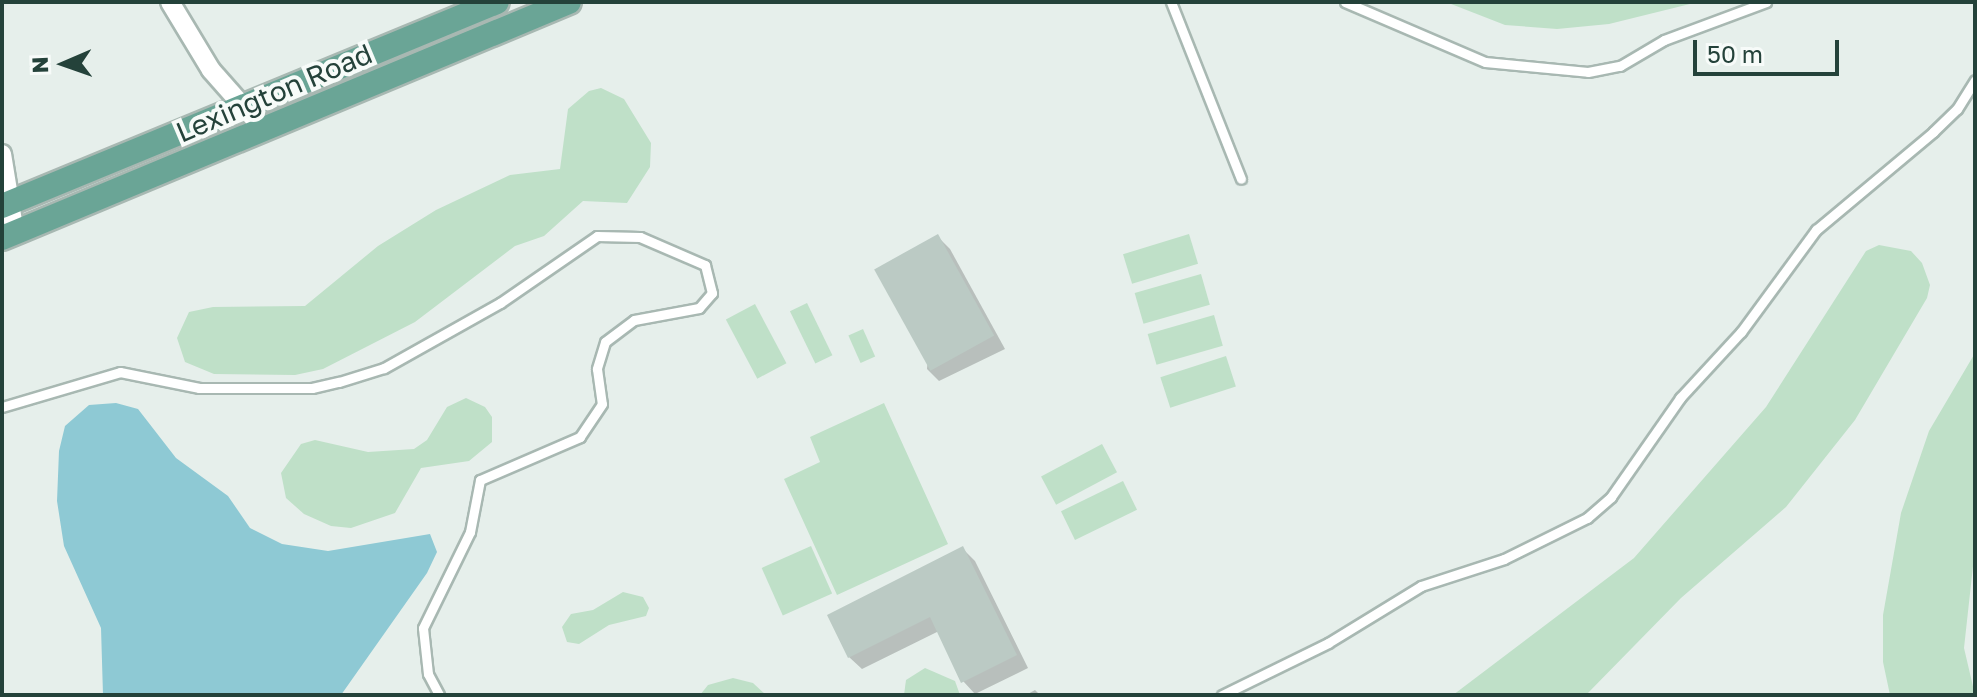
<!DOCTYPE html>
<html>
<head>
<meta charset="utf-8">
<style>
  body { margin:0 }
  #map { position:relative; width:1977px; height:697px; overflow:hidden; background:#e6efeb; font-family:"Golos Text",sans-serif }
  div>[style] { position:absolute }
  .green>* { inset:0; background:#bfe0c8; transform-origin:0 0 }
  .water>* { inset:0; background:#8ec9d4 }
  .shadow>* { inset:0; background:#0003 }
  .building>* { inset:0; background:#bbcac4; transform-origin:0 0 }
  .roads { filter:drop-shadow(2px 0 #a8b8b2) drop-shadow(-2px 0 #a8b8b2) drop-shadow(0 2px #a8b8b2) drop-shadow(0 -2px #a8b8b2) }
  .lane>* { height:9px; margin:-4.5px; padding:0 4.5px; transform-origin:4.5px; border-radius:4.5px; background:#fff }
  .street>* { height:18px; margin:-9px; padding:0 9px; transform-origin:9px; border-radius:9px; background:#fff }
  .primary>* { height:24px; margin:-12px; padding:0 12px; transform-origin:12px; border-radius:12px; background:#6aa596 }
  span { translate:-50% -50%; white-space:nowrap; text-align:center; line-height:1.15; -webkit-text-stroke:8px #f7fbf9; paint-order:stroke }
  .street-label { font-size:28px; color:#24423a }
  .frame { position:absolute; inset:0; border:4px solid #24423a; pointer-events:none }
  .north { position:absolute; left:24px; top:24px; width:80px; height:80px; -webkit-text-stroke:6px #f7fbf9; paint-order:stroke; rotate:268deg; font-size:22px; font-weight:700; line-height:32px; text-align:center; color:#24423a }
  .north::after { content:''; display:block; margin:auto; width:28px; height:36px; background:#24423a; clip-path:polygon(50% 0,100% 100%,50% 72%,0 100%) }
  .scale { position:absolute; left:1693px; top:40px; width:146px; height:36px; box-sizing:border-box; border:4px solid #24423a; border-top:0; padding-left:10px; font-size:24px; line-height:28px; white-space:nowrap; color:#24423a; -webkit-text-stroke:6px #f7fbf9; paint-order:stroke }
</style>
</head>
<body>
<div id="map">
  <div class="green">
    <div style="clip-path:polygon(1446px 2px,1698px 2px,1609px 24px,1557px 29px,1505px 25px)"></div>
    <div style="clip-path:polygon(601px 88px,624px 99px,651px 143px,650px 167px,627px 203px,583px 201px,544px 236px,515px 246px,415px 322px,323px 369px,295px 375px,214px 374px,185px 362px,177px 338px,189px 312px,213px 307px,305px 306px,378px 246px,436px 210px,510px 175px,560px 169px,568px 109px,589px 91px)"></div>
    <div style="left:1189px;top:234px;width:31px;height:69px;rotate:73deg"></div>
    <div style="clip-path:polygon(1879px 245px,1911px 251px,1922px 263px,1930px 285px,1927px 298px,1855px 420px,1786px 507px,1681px 598px,1586px 695px,1453px 695px,1634px 558px,1766px 407px,1866px 251px)"></div>
    <div style="left:1201px;top:274px;width:32px;height:69px;rotate:74deg"></div>
    <div style="left:807px;top:303px;width:58px;height:19px;rotate:64deg"></div>
    <div style="left:755px;top:304px;width:67px;height:33px;rotate:62deg"></div>
    <div style="left:1214px;top:315px;width:32px;height:69px;rotate:74deg"></div>
    <div style="left:863px;top:329px;width:30px;height:16px;rotate:66deg"></div>
    <div style="clip-path:polygon(1975px 353px,1975px 548px,1964px 648px,1975px 695px,1890px 695px,1883px 662px,1883px 615px,1901px 513px,1929px 431px)"></div>
    <div style="left:1226px;top:356px;width:32px;height:69px;rotate:72deg"></div>
    <div style="clip-path:polygon(466px 398px,485px 407px,492px 417px,492px 442px,469px 461px,421px 468px,395px 513px,351px 528px,331px 526px,304px 514px,286px 498px,281px 473px,301px 444px,315px 440px,368px 452px,414px 449px,427px 440px,447px 407px)"></div>
    <div style="clip-path:polygon(884px 403px,948px 544px,837px 595px,784px 479px,820px 462px,810px 437px)"></div>
    <div style="left:1102px;top:444px;width:32px;height:69px;rotate:62deg"></div>
    <div style="left:1123px;top:481px;width:32px;height:69px;rotate:64deg"></div>
    <div style="left:811px;top:546px;width:52px;height:54px;rotate:66deg"></div>
    <div style="clip-path:polygon(623px 592px,643px 597px,649px 608px,646px 616px,609px 625px,579px 644px,567px 642px,562px 627px,571px 614px,593px 610px)"></div>
    <div style="clip-path:polygon(925px 668px,955px 681px,960px 695px,904px 695px,906px 680px)"></div>
    <div style="clip-path:polygon(733px 678px,753px 683px,766px 695px,700px 695px,708px 685px)"></div>
  </div>
  <div class="water">
    <div style="clip-path:polygon(116px 403px,138px 409px,176px 458px,228px 496px,250px 528px,282px 544px,328px 551px,430px 534px,437px 552px,427px 573px,341px 695px,103px 695px,101px 628px,64px 546px,57px 501px,59px 451px,65px 426px,89px 405px)"></div>
  </div>
  <div class="shadow">
    <div style="clip-path:polygon(938px 237px,950px 249px,1005px 349px,939px 381px,927px 369px)"></div>
    <div style="clip-path:polygon(963px 549px,975px 561px,1028px 668px,975px 694px,963px 681px,939px 631px,862px 669px,849px 657px)"></div>
    <div style="clip-path:polygon(1035px 690px,1040px 695px,1026px 695px)"></div>
  </div>
  <div class="building">
    <div style="left:938px;top:234px;width:116px;height:73px;rotate:61deg"></div>
    <div style="clip-path:polygon(963px 546px,1017px 655px,961px 683px,930px 617px,848px 658px,827px 615px)"></div>
  </div>
  <div class="roads">
    <div class="lane">
      <div style="left:1171px;top:2px;width:190px;rotate:68.4deg"></div>
      <div style="left:1345px;top:2px;width:152px;rotate:23.2deg"></div>
      <div style="left:1485px;top:62px;width:103px;rotate:5.5deg"></div>
      <div style="left:1588px;top:72px;width:33px;rotate:-11deg"></div>
      <div style="left:1620px;top:66px;width:51px;rotate:-30.6deg"></div>
      <div style="left:1664px;top:40px;width:109px;rotate:-20.4deg"></div>
      <div style="left:2px;top:407px;width:123px;rotate:-16.5deg"></div>
      <div style="left:120px;top:372px;width:81px;rotate:11.4deg"></div>
      <div style="left:199px;top:388px;width:113px"></div>
      <div style="left:312px;top:388px;width:28px;rotate:-13deg"></div>
      <div style="left:339px;top:382px;width:47px;rotate:-17.3deg"></div>
      <div style="left:384px;top:368px;width:133px;rotate:-29.3deg"></div>
      <div style="left:500px;top:303px;width:118px;rotate:-34.6deg"></div>
      <div style="left:597px;top:236px;width:43px;rotate:1.3deg"></div>
      <div style="left:640px;top:237px;width:71px;rotate:23.3deg"></div>
      <div style="left:705px;top:265px;width:29px;rotate:76deg"></div>
      <div style="left:712px;top:293px;width:20px;rotate:131deg"></div>
      <div style="left:699px;top:308px;width:66px;rotate:169.5deg"></div>
      <div style="left:634px;top:320px;width:36px;rotate:143deg"></div>
      <div style="left:605px;top:342px;width:28px;rotate:107deg"></div>
      <div style="left:597px;top:369px;width:35px;rotate:82deg"></div>
      <div style="left:602px;top:404px;width:40px;rotate:124deg"></div>
      <div style="left:580px;top:437px;width:109px;rotate:156.7deg"></div>
      <div style="left:480px;top:480px;width:53px;rotate:100.9deg"></div>
      <div style="left:470px;top:532px;width:107px;rotate:116.1deg"></div>
      <div style="left:423px;top:628px;width:46px;rotate:83.8deg"></div>
      <div style="left:428px;top:674px;width:24px;rotate:62deg"></div>
      <div style="left:1222px;top:695px;width:118px;rotate:-26.1deg"></div>
      <div style="left:1328px;top:643px;width:109px;rotate:-31.5deg"></div>
      <div style="left:1421px;top:586px;width:87px;rotate:-18deg"></div>
      <div style="left:1504px;top:559px;width:93px;rotate:-26.3deg"></div>
      <div style="left:1587px;top:518px;width:32px;rotate:-41deg"></div>
      <div style="left:1611px;top:497px;width:121px;rotate:-55.1deg"></div>
      <div style="left:1680px;top:398px;width:90px;rotate:-47.3deg"></div>
      <div style="left:1741px;top:332px;width:127px;rotate:-53.7deg"></div>
      <div style="left:1816px;top:230px;width:153px;rotate:-39.9deg"></div>
      <div style="left:1933px;top:132px;width:33px;rotate:-44deg"></div>
      <div style="left:1957px;top:109px;width:34px;rotate:-58deg"></div>
    </div>
    <div class="street">
      <div style="left:170px;top:2px;width:79px;rotate:58.9deg"></div>
      <div style="left:211px;top:70px;width:80px;rotate:48.5deg"></div>
      <div style="left:2px;top:154px;width:80px;rotate:80.7deg"></div>
    </div>
    <div class="primary">
      <div style="left:2px;top:206px;width:535px;rotate:-22.4deg"></div>
      <div style="left:2px;top:238px;width:614px;rotate:-22.6deg"></div>
    </div>
  </div>
  <div class="street-label">
    <span style="left:274px;top:93px;rotate:-23deg">Lexington Road</span>
  </div>
  <div class="frame"></div>
  <div class="north">N</div>
  <div class="scale">50 m</div>
</div>
</body>
</html>
